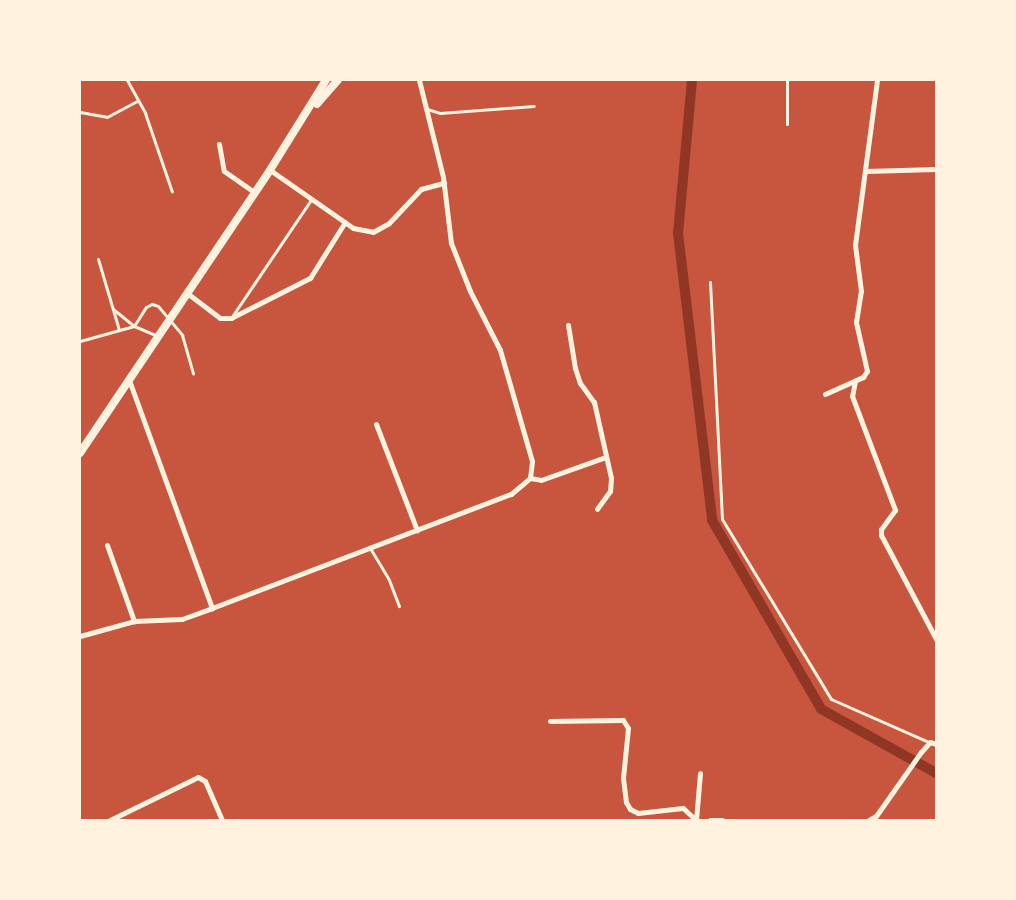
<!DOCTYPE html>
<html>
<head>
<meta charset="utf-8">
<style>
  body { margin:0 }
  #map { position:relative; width:1016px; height:900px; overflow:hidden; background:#c8553d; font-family:"DejaVu Sans",sans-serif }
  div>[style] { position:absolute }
  .canal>* { height:10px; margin:-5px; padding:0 5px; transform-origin:5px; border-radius:5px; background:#8f3625 }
  .service>* { height:3px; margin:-1.5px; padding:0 1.5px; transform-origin:1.5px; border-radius:1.5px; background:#fff3e0 }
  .minor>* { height:5px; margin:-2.5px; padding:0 2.5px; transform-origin:2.5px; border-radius:2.5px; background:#fff3e0 }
  .secondary>* { height:8px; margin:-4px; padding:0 4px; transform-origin:4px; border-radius:4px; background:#fff3e0 }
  span { translate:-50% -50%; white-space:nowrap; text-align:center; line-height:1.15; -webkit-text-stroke:4.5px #fff3e0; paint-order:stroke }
  .frame { position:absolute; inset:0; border:81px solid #fff3e0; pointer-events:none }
</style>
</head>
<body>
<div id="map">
  <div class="canal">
    <div style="left:692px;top:80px;width:154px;rotate:95.2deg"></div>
    <div style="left:678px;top:233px;width:289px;rotate:83.2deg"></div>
    <div style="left:712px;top:520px;width:218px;rotate:60deg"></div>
    <div style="left:821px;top:709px;width:132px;rotate:29.1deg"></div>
  </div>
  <div class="service">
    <div style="left:127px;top:80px;width:38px;rotate:61deg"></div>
    <div style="left:145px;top:113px;width:83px;rotate:71.1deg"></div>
    <div style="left:427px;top:109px;width:14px;rotate:17deg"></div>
    <div style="left:440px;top:113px;width:94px;rotate:-4.3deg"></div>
    <div style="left:80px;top:112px;width:27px;rotate:10deg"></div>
    <div style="left:107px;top:117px;width:34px;rotate:-28deg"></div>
    <div style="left:787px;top:124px;width:44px;rotate:-90deg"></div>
    <div style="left:98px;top:259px;width:74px;rotate:73.5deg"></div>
    <div style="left:710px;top:282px;width:237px;rotate:87.1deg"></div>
    <div style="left:722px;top:519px;width:210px;rotate:58.8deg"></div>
    <div style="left:831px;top:699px;width:107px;rotate:23.7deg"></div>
    <div style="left:113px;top:309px;width:27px;rotate:39deg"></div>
    <div style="left:134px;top:326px;width:22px;rotate:-58deg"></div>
    <div style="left:146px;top:307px;width:7px;rotate:-27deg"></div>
    <div style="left:152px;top:304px;width:6px;rotate:18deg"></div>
    <div style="left:158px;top:306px;width:38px;rotate:50deg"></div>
    <div style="left:182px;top:335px;width:40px;rotate:74deg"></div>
    <div style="left:233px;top:315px;width:139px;rotate:-55.9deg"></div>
    <div style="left:80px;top:341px;width:56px;rotate:-15.5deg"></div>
    <div style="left:134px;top:326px;width:26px;rotate:23deg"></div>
    <div style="left:370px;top:548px;width:37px;rotate:59deg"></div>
    <div style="left:389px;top:580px;width:28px;rotate:69deg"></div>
  </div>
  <div class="minor">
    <div style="left:219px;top:144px;width:27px;rotate:80deg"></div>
    <div style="left:224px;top:171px;width:38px;rotate:35deg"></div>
    <div style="left:270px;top:170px;width:101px;rotate:34.9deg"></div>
    <div style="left:353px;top:228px;width:20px;rotate:11deg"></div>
    <div style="left:373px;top:232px;width:18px;rotate:-29deg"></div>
    <div style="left:389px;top:223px;width:47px;rotate:-46.7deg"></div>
    <div style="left:421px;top:189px;width:24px;rotate:-15deg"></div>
    <div style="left:866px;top:171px;width:70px;rotate:-1.6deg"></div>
    <div style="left:187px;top:293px;width:41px;rotate:37.1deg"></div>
    <div style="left:220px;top:318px;width:11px"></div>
    <div style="left:231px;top:318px;width:89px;rotate:-26.9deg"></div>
    <div style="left:310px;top:278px;width:66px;rotate:-58deg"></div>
    <div style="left:568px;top:325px;width:44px;rotate:80.8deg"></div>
    <div style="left:575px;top:368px;width:16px;rotate:72deg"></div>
    <div style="left:580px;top:383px;width:24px;rotate:54deg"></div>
    <div style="left:594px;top:402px;width:78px;rotate:77.4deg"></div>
    <div style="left:611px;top:478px;width:13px;rotate:94deg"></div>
    <div style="left:610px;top:491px;width:22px;rotate:126deg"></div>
    <div style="left:129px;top:380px;width:243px;rotate:70deg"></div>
    <div style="left:855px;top:381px;width:15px;rotate:101deg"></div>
    <div style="left:852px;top:396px;width:122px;rotate:69.3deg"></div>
    <div style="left:895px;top:510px;width:24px;rotate:126deg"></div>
    <div style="left:881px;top:529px;width:6px;rotate:90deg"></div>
    <div style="left:881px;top:535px;width:118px;rotate:62.1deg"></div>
    <div style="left:825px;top:394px;width:42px;rotate:-24.1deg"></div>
    <div style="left:863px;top:377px;width:7px;rotate:-56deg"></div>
    <div style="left:867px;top:371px;width:50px;rotate:-102.7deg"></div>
    <div style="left:856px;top:322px;width:31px;rotate:-81deg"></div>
    <div style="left:861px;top:291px;width:46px;rotate:-97.4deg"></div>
    <div style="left:855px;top:245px;width:166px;rotate:-82.4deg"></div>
    <div style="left:376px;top:424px;width:114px;rotate:68.9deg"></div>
    <div style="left:530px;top:478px;width:11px;rotate:10deg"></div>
    <div style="left:541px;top:480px;width:69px;rotate:-19.5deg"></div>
    <div style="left:107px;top:545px;width:81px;rotate:70.4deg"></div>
    <div style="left:80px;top:636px;width:56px;rotate:-15.5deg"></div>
    <div style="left:134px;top:621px;width:48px;rotate:-2.4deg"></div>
    <div style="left:182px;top:619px;width:32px;rotate:-20deg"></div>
    <div style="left:212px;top:608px;width:320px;rotate:-20.9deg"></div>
    <div style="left:511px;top:494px;width:25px;rotate:-40deg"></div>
    <div style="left:530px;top:478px;width:17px;rotate:-83deg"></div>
    <div style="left:532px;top:461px;width:116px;rotate:-106.1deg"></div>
    <div style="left:500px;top:350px;width:66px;rotate:-117deg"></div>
    <div style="left:470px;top:291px;width:52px;rotate:-111.6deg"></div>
    <div style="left:451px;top:243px;width:66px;rotate:-96.9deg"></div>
    <div style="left:443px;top:177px;width:100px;rotate:-103.9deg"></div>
    <div style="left:550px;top:721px;width:73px;rotate:-0.8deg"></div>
    <div style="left:623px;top:720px;width:9px;rotate:58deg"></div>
    <div style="left:628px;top:728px;width:50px;rotate:95.7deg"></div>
    <div style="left:623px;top:778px;width:24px;rotate:83deg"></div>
    <div style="left:626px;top:802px;width:8px;rotate:60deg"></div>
    <div style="left:630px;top:809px;width:9px;rotate:27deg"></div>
    <div style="left:638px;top:813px;width:45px;rotate:-6.3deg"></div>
    <div style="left:683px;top:808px;width:18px;rotate:43deg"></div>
    <div style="left:110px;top:820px;width:98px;rotate:-26deg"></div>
    <div style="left:198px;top:777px;width:8px;rotate:30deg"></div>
    <div style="left:205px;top:781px;width:43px;rotate:66.4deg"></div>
    <div style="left:696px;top:820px;width:47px;rotate:-85.1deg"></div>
    <div style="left:710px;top:820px;width:12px"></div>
    <div style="left:869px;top:820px;width:8px;rotate:-30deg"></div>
    <div style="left:876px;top:816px;width:78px;rotate:-54.9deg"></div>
    <div style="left:921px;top:752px;width:13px;rotate:-48deg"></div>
    <div style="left:930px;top:742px;width:6px;rotate:18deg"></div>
  </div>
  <div class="secondary">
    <div style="left:317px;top:104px;width:32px;rotate:-49deg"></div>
    <div style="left:80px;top:453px;width:341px;rotate:-56.1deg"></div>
    <div style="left:270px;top:170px;width:106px;rotate:-58.1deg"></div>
  </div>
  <div class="frame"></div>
</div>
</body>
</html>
